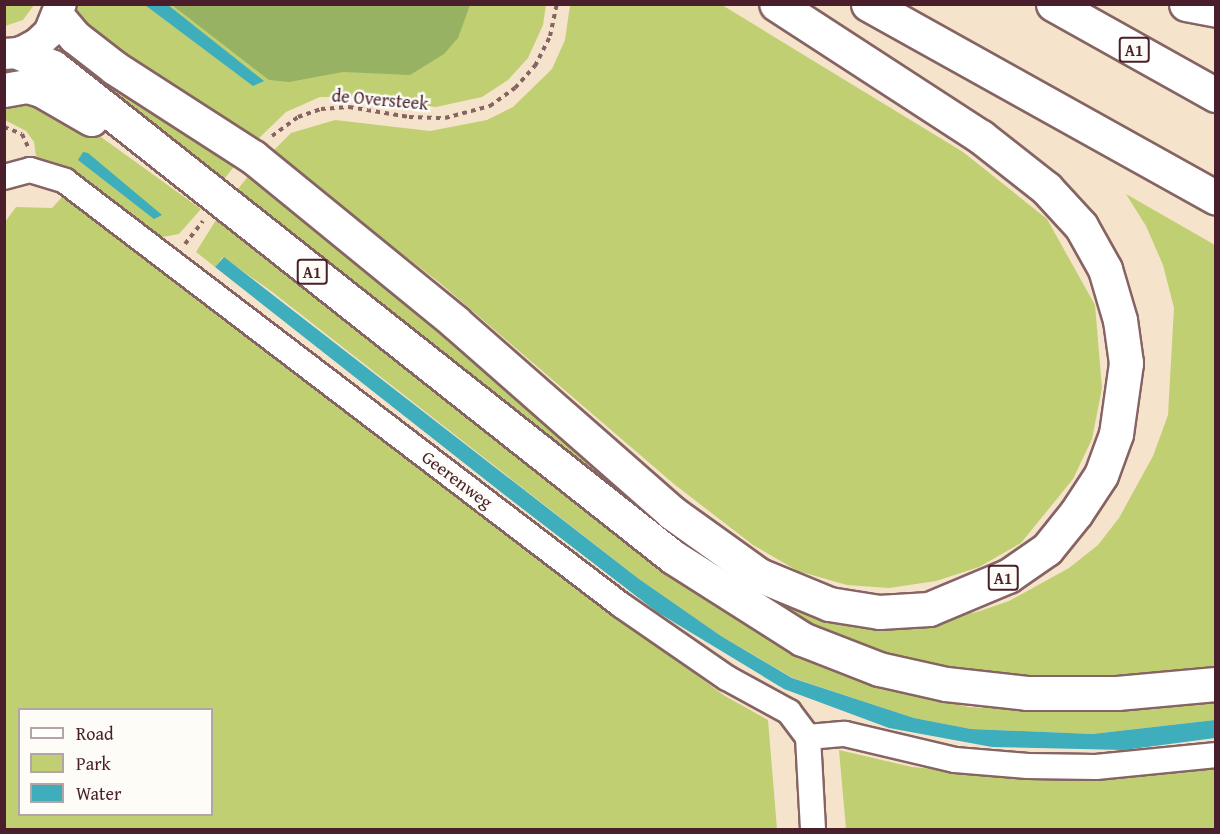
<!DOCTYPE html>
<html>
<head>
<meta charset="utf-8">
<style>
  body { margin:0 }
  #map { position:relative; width:1220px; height:834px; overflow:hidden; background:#f6e3cc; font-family:"Gentium Book Plus",serif }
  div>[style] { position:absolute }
  .green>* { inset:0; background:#c0cf72 }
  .forest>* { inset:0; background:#98b264 }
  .water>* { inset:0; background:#3eadbc }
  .path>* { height:4px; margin-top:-2px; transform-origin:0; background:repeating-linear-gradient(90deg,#866463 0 4.5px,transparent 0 9px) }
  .roads { filter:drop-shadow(2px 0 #866463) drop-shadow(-2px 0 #866463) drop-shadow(0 2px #866463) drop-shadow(0 -2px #866463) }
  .minor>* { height:24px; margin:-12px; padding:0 12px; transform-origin:12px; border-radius:12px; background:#fff }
  .major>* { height:30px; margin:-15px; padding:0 15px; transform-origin:15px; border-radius:15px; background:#fff }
  .highway>* { height:33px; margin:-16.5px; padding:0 16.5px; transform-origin:16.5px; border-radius:16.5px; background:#fff }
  span { translate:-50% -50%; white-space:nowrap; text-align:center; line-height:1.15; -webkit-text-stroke:5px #fdfcf7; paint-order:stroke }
  .shield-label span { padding:2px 4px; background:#fdfcf7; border:2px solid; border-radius:4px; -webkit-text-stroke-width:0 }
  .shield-label { font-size:16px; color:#4a1f2b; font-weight:700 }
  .street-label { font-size:18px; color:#4a1f2b }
  .frame { position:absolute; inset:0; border:6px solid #4a1f2b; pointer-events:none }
  .legend { position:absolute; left:18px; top:708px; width:195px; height:108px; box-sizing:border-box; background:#fdfcf7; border:2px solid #b5a4a5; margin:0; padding:8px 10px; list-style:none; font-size:18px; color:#4a1f2b }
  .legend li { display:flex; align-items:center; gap:12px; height:30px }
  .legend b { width:30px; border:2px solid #b5a4a5 }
</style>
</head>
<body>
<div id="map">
  <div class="green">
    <div style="clip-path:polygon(4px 5px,5px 4px,34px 5px,23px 20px,5px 26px)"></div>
    <div style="clip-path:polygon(74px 5px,546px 5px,543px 25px,528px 58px,508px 80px,482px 97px,436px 107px,359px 97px,320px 97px,286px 112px,251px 146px,86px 33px)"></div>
    <div style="clip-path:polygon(570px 5px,722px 5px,963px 152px,1047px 219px,1095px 305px,1102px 388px,1092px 439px,1073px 479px,1021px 543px,979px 567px,936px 581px,889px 588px,847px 585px,798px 571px,753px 545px,674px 484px,440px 283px,347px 212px,267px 157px,291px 133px,335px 120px,430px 131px,487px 120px,513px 107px,552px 69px,565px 40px)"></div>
    <div style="clip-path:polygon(114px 76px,239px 160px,219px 186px,100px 94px)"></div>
    <div style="clip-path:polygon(26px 103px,101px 137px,201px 209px,179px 234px,157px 238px,36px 156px,34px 142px,26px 131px,5px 120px,4px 105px)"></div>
    <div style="clip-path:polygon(253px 170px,747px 578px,936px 619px,977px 612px,1009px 601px,1069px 568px,1098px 545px,1119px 518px,1153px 456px,1168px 415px,1174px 308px,1163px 265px,1146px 226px,1126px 194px,1215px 245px,1215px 669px,1086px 683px,1023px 682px,898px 659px,798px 620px,737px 586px,231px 198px)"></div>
    <div style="clip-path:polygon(evenodd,66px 193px,582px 591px,725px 696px,768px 720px,777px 829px,5px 830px,5px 222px,16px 207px,52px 208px,66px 193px,20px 710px,212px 710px,212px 814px,20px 814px,20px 710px)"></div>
    <div style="clip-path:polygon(216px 220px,671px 576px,761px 635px,857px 678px,968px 707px,1073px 712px,1215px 700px,1215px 720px,1092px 734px,971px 729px,914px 718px,793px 678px,721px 636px,639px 579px,271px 291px,223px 257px,215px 267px,196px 252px)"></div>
    <div style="clip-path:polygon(839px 750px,912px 767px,991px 774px,1215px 764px,1215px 829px,846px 829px)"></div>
  </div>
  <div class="forest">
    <div style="clip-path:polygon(172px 5px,470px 5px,458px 38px,444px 54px,410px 75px,343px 72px,289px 82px,269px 80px)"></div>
  </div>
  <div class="water">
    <div style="clip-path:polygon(145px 5px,168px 5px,264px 81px,253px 86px)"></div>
    <div style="clip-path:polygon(83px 152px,88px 153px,162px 215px,154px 219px,78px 160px)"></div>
    <div style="clip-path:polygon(224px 257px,639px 579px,721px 636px,792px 678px,914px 718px,971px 729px,1092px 734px,1215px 720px,1215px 738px,1124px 750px,992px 747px,889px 728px,784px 689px,657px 612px,506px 496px,215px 267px)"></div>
  </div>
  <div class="path">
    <div style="left:4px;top:127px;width:19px;rotate:21deg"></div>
    <div style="left:22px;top:134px;width:17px;rotate:65deg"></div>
    <div style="left:272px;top:136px;width:32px;rotate:-36deg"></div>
    <div style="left:298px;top:117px;width:24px;rotate:-19deg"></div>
    <div style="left:321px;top:109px;width:28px;rotate:-4deg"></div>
    <div style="left:349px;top:107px;width:61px;rotate:9.5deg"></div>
    <div style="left:409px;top:117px;width:36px;rotate:2deg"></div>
    <div style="left:445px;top:118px;width:47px;rotate:-14.9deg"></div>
    <div style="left:490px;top:106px;width:31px;rotate:-36deg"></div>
    <div style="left:515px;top:88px;width:30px;rotate:-48deg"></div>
    <div style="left:535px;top:66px;width:34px;rotate:-63deg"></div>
    <div style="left:550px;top:36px;width:33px;rotate:-78deg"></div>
    <div style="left:185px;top:244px;width:29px;rotate:-52deg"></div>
  </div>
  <div class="roads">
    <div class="minor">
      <div style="left:4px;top:177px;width:27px;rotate:-15deg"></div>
      <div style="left:30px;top:170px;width:37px;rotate:17deg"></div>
      <div style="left:65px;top:181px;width:699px;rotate:37.33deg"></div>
      <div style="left:621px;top:605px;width:129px;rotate:34.6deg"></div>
      <div style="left:727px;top:678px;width:71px;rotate:28.7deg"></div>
      <div style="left:789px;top:712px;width:31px;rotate:53deg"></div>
      <div style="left:808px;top:737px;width:93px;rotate:86.9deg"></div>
      <div style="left:808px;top:737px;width:37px;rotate:-5deg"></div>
      <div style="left:845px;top:734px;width:113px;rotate:13.3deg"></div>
      <div style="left:955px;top:760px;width:73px;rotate:4.7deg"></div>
      <div style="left:1028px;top:766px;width:68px;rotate:0.8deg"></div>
      <div style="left:1096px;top:767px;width:121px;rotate:-5.7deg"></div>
    </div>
    <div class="major">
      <div style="left:4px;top:54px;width:16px;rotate:-4deg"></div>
      <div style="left:20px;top:53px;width:19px;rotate:-28deg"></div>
      <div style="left:37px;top:44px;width:16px;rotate:-43deg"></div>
      <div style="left:49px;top:33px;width:31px;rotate:-68deg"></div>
    </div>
    <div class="highway">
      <div style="left:868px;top:4px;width:398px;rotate:29.1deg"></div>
      <div style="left:1053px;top:4px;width:187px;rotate:29.2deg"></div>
      <div style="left:1186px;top:4px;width:31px;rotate:11deg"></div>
      <div style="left:58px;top:17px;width:26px;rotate:50deg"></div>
      <div style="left:75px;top:37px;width:51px;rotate:37.8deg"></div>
      <div style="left:115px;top:68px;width:164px;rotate:32.8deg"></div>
      <div style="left:253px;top:157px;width:261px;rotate:39.2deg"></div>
      <div style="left:455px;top:322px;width:288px;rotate:41.3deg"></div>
      <div style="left:671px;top:512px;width:108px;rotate:35.6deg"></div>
      <div style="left:759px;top:575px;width:76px;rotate:22.5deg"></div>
      <div style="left:829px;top:604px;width:51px;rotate:9.1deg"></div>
      <div style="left:879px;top:612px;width:50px;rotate:-3.4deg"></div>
      <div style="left:929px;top:609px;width:86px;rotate:-22.7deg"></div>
      <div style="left:1008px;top:576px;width:47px;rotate:-34.7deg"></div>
      <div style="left:1047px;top:549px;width:46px;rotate:-51.1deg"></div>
      <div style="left:1076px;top:513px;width:45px;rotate:-56.7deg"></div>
      <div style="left:1101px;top:475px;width:44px;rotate:-69.9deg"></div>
      <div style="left:1116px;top:434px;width:72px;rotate:-82deg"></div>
      <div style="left:1126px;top:363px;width:43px;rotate:-97.9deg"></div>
      <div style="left:1120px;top:320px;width:53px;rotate:-106.4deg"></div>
      <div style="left:1105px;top:269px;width:49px;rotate:-119.2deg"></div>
      <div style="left:1081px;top:226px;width:52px;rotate:-132.6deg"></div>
      <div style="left:1046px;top:188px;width:83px;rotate:-141.9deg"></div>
      <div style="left:981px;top:137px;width:244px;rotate:-147deg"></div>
      <div style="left:20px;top:53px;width:36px;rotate:23deg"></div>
      <div style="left:53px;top:67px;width:790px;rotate:38.32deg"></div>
      <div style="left:673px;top:557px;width:153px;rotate:32.4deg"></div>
      <div style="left:802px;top:639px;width:83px;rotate:21.3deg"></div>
      <div style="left:879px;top:669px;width:69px;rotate:12.6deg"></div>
      <div style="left:946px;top:684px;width:81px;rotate:6.3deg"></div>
      <div style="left:1027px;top:693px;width:90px"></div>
      <div style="left:1117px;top:693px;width:99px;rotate:-5.2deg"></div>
      <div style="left:4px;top:90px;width:23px;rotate:-10deg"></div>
      <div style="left:27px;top:86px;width:15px;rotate:16deg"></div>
      <div style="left:41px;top:90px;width:58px;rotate:30.1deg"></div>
    </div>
  </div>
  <div class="shield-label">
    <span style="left:1134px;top:50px">A1</span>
    <span style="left:312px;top:272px">A1</span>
    <span style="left:1003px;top:578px">A1</span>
  </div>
  <div class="street-label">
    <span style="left:380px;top:100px;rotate:5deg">de Oversteek</span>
    <span style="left:457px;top:480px;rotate:37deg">Geerenweg</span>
  </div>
  <div class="frame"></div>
  <ul class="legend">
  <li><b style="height:8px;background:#fff"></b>Road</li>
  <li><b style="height:16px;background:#c0cf72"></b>Park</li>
  <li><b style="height:16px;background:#3eadbc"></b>Water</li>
  </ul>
</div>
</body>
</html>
